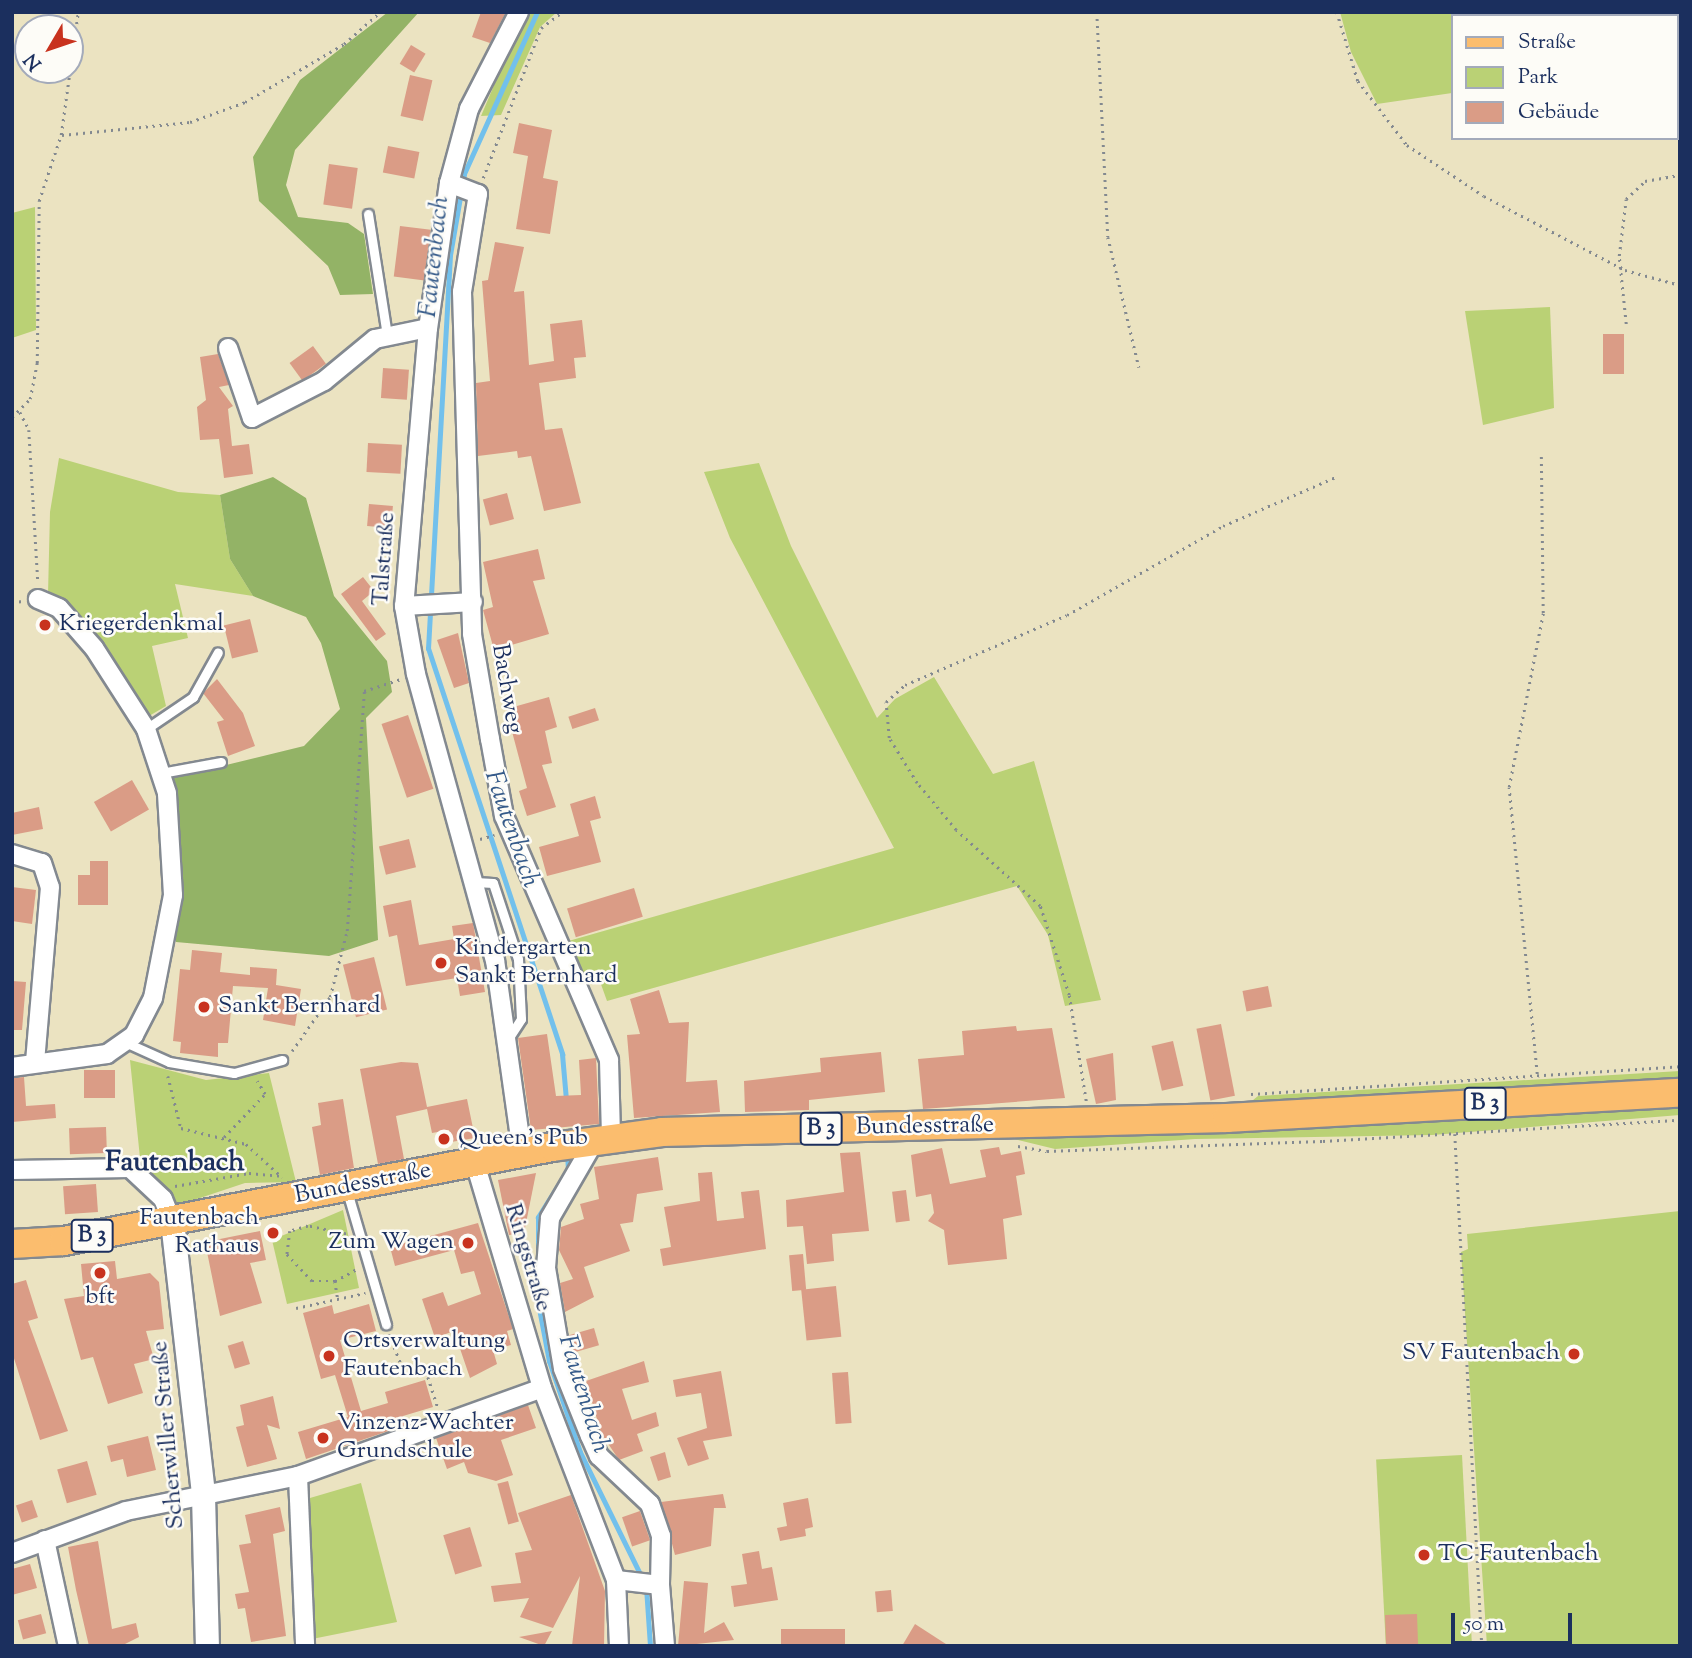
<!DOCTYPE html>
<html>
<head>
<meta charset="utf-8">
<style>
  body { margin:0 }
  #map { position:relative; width:1692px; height:1658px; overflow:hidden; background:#ebe3c1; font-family:"Sorts Mill Goudy",serif }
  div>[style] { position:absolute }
  .green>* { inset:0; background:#bad175; transform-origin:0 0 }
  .forest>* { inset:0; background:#93b366 }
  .stream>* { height:5px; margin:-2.5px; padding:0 2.5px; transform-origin:2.5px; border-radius:2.5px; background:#72c0ec }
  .building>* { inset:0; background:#da9c86; transform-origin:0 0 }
  .path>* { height:2.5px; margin-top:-1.25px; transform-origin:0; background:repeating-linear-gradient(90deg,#838990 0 2px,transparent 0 7px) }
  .roads { filter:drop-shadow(2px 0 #838990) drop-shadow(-2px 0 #838990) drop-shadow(0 2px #838990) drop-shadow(0 -2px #838990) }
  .service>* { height:9px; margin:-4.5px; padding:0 4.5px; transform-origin:4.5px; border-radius:4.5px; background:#fff }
  .minor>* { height:18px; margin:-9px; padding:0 9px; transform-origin:9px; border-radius:9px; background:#fff }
  .tertiary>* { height:23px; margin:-11.5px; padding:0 11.5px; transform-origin:11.5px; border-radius:11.5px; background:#fff }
  .primary>* { height:28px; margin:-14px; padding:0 14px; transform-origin:14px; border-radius:14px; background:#fbbd6e }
  .dots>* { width:19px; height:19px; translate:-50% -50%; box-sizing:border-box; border:4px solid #fdfcf7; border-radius:50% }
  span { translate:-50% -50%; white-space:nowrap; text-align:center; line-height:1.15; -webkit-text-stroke:5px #fdfcf7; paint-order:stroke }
  .shield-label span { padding:2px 5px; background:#fdfcf7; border:2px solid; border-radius:5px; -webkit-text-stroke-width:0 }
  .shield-label { font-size:23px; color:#1b2f5e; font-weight:700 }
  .street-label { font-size:24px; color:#1b2f5e }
  .poi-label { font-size:24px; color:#1b2f5e }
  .left { translate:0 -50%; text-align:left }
  .right { translate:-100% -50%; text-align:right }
  .water-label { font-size:26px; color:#355a89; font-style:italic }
  .quarter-label { font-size:28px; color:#1b2f5e; font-weight:700 }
  .frame { position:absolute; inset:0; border:14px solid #1b2f5e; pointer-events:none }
  .legend { position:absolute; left:1451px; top:14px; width:228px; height:126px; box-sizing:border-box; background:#fdfcf7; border:2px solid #a3aaba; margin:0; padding:9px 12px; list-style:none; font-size:21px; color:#1b2f5e }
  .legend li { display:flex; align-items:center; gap:14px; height:35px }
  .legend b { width:35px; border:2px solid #a3aaba }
  .north { position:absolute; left:14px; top:14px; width:70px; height:70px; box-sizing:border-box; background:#fdfcf7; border:2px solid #a3aaba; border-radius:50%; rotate:231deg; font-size:19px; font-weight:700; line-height:28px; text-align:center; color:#1b2f5e }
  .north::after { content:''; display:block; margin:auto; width:24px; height:32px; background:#c8321e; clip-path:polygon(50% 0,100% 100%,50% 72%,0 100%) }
  .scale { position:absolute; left:1451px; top:1613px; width:121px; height:32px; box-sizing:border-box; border:4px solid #1b2f5e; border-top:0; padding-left:9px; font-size:21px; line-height:24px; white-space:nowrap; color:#1b2f5e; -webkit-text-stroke:5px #fdfcf7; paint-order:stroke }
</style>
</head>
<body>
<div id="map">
  <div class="green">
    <div style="clip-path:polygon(525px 12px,557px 12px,540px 27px,501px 115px,481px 116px)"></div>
    <div style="clip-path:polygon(1340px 12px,1458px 12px,1452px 16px,1452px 93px,1377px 104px,1351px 52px)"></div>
    <div style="clip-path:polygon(35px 207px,36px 330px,12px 338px,12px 213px)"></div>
    <div style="clip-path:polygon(1550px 307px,1554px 408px,1483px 425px,1465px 311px)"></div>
    <div style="clip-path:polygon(59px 458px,178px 492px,220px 495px,230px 559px,253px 596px,175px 584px,188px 638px,152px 646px,166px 706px,144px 719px,48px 594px,50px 512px)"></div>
    <div style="clip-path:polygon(759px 463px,791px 546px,877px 718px,895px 699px,934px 677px,993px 774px,1034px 761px,1101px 1000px,1065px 1006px,1048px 935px,1017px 886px,607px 1001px,598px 976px,582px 978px,565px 942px,894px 848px,730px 538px,704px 472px)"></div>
    <div style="clip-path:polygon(130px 1060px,206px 1080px,269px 1073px,296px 1182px,245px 1183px,176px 1206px,141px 1168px)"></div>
    <div style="clip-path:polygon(1680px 1071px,1680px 1085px,1247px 1105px,1258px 1096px)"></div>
    <div style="clip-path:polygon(1680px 1102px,1680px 1115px,1432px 1135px,1195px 1139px,1055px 1149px,1001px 1136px)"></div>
    <div style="clip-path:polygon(343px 1210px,359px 1288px,287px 1304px,272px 1240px)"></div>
    <div style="clip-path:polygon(1680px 1211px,1680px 1646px,1487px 1646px,1461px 1252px,1468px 1249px,1467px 1234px)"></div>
    <div style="left:1462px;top:1455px;width:191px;height:86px;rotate:87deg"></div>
    <div style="clip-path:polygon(361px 1483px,397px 1622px,312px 1639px,310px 1498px)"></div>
  </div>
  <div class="forest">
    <div style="clip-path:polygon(388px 12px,419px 12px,295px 150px,286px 185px,298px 217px,348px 223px,364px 234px,373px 294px,340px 295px,328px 266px,259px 201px,253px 157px,300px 80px)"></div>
    <div style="clip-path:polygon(273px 477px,306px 498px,334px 596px,387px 661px,392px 692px,366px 718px,378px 940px,329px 956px,176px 942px,173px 778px,304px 746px,340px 709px,321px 643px,306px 617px,253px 596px,230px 559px,220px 495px)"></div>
  </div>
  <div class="stream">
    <div style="left:537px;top:12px;width:178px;rotate:114.3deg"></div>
    <div style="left:464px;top:174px;width:82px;rotate:99.8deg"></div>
    <div style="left:450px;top:255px;width:394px;rotate:93.2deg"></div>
    <div style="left:428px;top:648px;width:428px;rotate:71.7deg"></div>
    <div style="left:562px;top:1054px;width:46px;rotate:85deg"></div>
    <div style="left:567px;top:1152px;width:17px;rotate:87deg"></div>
    <div style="left:568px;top:1169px;width:57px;rotate:122deg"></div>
    <div style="left:538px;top:1217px;width:86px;rotate:90deg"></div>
    <div style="left:538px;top:1303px;width:59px;rotate:79.3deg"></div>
    <div style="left:549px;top:1361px;width:96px;rotate:71.2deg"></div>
    <div style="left:580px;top:1452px;width:140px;rotate:63.8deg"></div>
    <div style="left:646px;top:1587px;width:59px;rotate:86.1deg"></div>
  </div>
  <div class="building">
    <div style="clip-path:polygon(481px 12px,506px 12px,490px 43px,472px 37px)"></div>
    <div style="left:411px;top:45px;width:17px;height:22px;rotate:31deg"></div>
    <div style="left:410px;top:75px;width:23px;height:42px;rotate:13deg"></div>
    <div style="clip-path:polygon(519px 123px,552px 130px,543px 178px,558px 181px,550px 234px,516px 229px,528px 156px,513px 153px)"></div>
    <div style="left:388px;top:146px;width:32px;height:27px;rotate:11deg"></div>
    <div style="left:329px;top:164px;width:29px;height:41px;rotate:8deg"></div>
    <div style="left:400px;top:226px;width:31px;height:51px;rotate:7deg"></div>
    <div style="clip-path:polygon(495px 242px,524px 247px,514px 292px,524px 291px,529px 365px,554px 361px,550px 324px,582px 320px,586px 357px,574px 358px,576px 378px,539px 383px,545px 430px,562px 428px,581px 503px,544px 511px,531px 456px,518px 458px,517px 451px,478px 456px,476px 383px,490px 381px,482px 281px,488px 280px)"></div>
    <div style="left:1603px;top:334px;width:21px;height:40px"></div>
    <div style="left:313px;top:346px;width:22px;height:29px;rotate:54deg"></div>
    <div style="clip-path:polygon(218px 354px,229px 385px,219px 387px,233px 406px,228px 409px,232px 446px,249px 444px,253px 474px,224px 478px,219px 439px,200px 440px,197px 407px,206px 400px,200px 357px)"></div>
    <div style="left:383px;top:368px;width:26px;height:30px;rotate:4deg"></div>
    <div style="left:368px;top:443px;width:34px;height:29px;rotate:3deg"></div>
    <div style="left:507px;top:493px;width:27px;height:25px;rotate:75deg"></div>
    <div style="left:369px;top:504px;width:24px;height:22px;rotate:5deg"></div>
    <div style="clip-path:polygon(538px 549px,545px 579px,533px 581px,549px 634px,494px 650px,483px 610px,493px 607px,483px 562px)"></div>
    <div style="clip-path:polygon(363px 577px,374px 591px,362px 601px,386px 634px,376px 641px,341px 594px)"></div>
    <div style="left:250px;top:619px;width:34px;height:27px;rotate:76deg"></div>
    <div style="clip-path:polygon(458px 633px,469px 683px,454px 688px,437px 640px)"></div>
    <div style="clip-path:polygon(217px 679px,243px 713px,255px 746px,228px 756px,217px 722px,224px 720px,203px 693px)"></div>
    <div style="clip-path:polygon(549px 697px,557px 727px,545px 731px,552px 763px,542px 765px,556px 807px,527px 816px,519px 791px,527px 788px,506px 709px)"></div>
    <div style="left:595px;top:708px;width:13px;height:28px;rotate:72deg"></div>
    <div style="left:408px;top:715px;width:78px;height:28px;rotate:71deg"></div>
    <div style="left:132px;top:780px;width:34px;height:44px;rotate:60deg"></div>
    <div style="clip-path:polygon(595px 796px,601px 818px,590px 821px,601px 862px,547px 876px,539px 847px,579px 836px,570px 804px)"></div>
    <div style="clip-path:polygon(39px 807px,43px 829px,12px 835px,12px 813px)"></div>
    <div style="left:409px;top:839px;width:29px;height:31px;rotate:76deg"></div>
    <div style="clip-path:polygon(90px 861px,108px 861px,108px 905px,78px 905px,78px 875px,90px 875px)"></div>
    <div style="clip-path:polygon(12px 887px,36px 890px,32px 924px,12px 921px)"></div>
    <div style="left:634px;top:888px;width:30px;height:70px;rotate:73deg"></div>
    <div style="clip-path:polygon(411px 900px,419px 945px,454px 939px,452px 926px,473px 923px,485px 992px,460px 996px,457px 978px,406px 986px,397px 935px,389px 937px,383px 906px)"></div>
    <div style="clip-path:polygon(192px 950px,222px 953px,220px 972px,250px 975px,250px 967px,277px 969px,276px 985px,301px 989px,295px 1026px,263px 1020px,268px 988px,233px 986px,228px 1043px,218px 1043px,218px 1057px,180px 1053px,181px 1042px,173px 1041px,180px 969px,190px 970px)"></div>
    <div style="left:374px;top:957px;width:54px;height:32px;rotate:76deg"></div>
    <div style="clip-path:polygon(12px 981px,26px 982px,22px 1030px,12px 1030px)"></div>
    <div style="left:1268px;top:986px;width:21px;height:26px;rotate:79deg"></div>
    <div style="clip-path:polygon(659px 990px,669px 1023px,689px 1022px,686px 1082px,717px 1080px,720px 1112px,634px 1118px,627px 1035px,640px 1034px,630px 999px)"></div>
    <div style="left:1221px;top:1024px;width:73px;height:25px;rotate:79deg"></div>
    <div style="clip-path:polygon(1016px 1026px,1017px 1031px,1052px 1028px,1065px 1098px,923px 1109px,918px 1059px,964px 1055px,962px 1031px)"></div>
    <div style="clip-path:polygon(547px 1034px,556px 1096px,581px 1095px,579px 1060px,596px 1058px,599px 1124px,531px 1130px,518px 1038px)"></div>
    <div style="left:1173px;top:1041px;width:46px;height:22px;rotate:77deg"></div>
    <div style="clip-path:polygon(881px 1052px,885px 1092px,809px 1100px,809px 1110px,745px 1112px,744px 1081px,821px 1072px,820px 1058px)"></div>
    <div style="clip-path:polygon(1113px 1053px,1116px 1100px,1096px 1104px,1086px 1059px)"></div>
    <div style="clip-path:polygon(401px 1062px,418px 1063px,427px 1107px,467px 1099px,475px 1138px,451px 1142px,449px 1130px,432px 1133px,427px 1109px,396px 1116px,404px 1159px,378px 1164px,360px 1069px)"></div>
    <div style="left:84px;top:1070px;width:31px;height:28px"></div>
    <div style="clip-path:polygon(24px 1077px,26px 1106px,55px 1104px,56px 1118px,12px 1122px,12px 1078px)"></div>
    <div style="clip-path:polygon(343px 1099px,354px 1168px,320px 1175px,312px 1127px,321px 1125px,318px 1103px)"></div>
    <div style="left:106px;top:1127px;width:26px;height:37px;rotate:88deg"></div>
    <div style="clip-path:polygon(999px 1147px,1001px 1155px,1021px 1151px,1025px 1174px,1016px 1176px,1022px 1215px,1003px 1219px,1007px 1259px,948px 1265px,944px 1230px,928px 1221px,934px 1213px,931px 1194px,916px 1197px,911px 1155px,942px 1148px,950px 1184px,986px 1177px,980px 1150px)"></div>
    <div style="clip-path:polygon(860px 1152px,869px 1231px,832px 1234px,834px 1261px,807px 1264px,803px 1226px,787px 1227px,786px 1200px,844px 1192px,840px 1153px)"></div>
    <div style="clip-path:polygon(658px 1157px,663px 1190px,637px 1194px,633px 1222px,620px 1224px,630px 1251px,584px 1267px,594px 1297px,565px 1312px,560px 1283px,573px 1279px,559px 1250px,561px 1227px,584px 1219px,580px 1204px,599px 1199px,594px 1167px)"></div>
    <div style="clip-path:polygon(712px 1172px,717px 1221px,744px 1218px,741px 1192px,759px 1190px,766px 1249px,663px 1266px,660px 1249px,671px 1247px,664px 1207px,700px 1201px,698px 1173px)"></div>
    <div style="clip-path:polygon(536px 1173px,524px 1233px,509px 1235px,498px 1180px)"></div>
    <div style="left:96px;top:1184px;width:28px;height:33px;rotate:86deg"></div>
    <div style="left:906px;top:1190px;width:31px;height:14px;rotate:83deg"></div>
    <div style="clip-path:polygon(478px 1223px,513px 1329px,507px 1331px,511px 1345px,493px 1350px,497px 1364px,470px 1378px,454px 1331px,435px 1338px,422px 1299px,443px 1292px,448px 1306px,481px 1294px,474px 1271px,461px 1274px,454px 1250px,395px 1266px,390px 1247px)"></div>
    <div style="clip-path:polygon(260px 1231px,266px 1260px,250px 1263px,262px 1303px,220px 1316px,205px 1242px)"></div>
    <div style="left:803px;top:1254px;width:36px;height:14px;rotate:85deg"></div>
    <div style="clip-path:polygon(115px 1261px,117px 1279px,150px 1273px,159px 1282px,164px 1329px,146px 1331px,154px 1359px,134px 1364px,143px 1393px,108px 1404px,93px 1357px,81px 1360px,64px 1299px,84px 1296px,81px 1264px)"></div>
    <div style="clip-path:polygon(26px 1280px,38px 1318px,28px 1321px,68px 1431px,40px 1440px,12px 1352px,12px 1284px)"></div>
    <div style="left:836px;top:1286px;width:51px;height:35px;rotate:84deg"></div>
    <div style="clip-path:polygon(369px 1304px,376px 1331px,340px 1340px,361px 1411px,388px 1403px,385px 1392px,425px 1380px,433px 1407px,403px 1416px,406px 1425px,306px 1459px,298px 1432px,348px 1417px,335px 1375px,321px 1379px,303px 1313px,332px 1305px,334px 1314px)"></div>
    <div style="left:594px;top:1328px;width:18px;height:26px;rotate:74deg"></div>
    <div style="left:243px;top:1341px;width:24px;height:16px;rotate:73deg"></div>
    <div style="clip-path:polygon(644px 1361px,649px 1382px,622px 1389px,632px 1420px,656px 1412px,659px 1426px,637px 1434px,643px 1451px,619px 1460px,601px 1433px,586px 1381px)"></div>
    <div style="clip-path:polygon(721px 1371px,732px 1436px,703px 1441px,709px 1459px,688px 1466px,677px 1438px,707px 1428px,701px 1393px,676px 1397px,673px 1380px)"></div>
    <div style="left:848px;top:1372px;width:51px;height:16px;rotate:86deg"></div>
    <div style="clip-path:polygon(273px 1396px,280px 1429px,267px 1425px,277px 1459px,247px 1467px,236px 1427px,244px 1425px,240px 1405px)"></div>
    <div style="clip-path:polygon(528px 1405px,536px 1428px,501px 1440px,513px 1475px,496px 1481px,468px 1473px,464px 1462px,447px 1469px,436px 1438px)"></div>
    <div style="clip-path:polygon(148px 1436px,156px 1470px,127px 1477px,123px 1459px,111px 1462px,107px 1446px)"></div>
    <div style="clip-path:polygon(665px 1452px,671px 1477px,658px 1481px,650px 1457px)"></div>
    <div style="left:87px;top:1461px;width:35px;height:31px;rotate:74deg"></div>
    <div style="left:508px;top:1481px;width:42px;height:11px;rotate:75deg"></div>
    <div style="clip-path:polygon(723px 1494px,726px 1508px,714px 1508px,711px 1546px,675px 1555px,661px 1502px)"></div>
    <div style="clip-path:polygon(571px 1495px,605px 1591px,604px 1646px,572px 1646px,580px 1576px,553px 1628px,520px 1617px,529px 1598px,494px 1602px,491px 1586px,521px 1583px,515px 1553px,532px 1550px,518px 1513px)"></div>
    <div style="clip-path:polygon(808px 1498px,813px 1527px,805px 1529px,806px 1536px,780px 1541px,777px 1528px,787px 1526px,783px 1503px)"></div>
    <div style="left:32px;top:1500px;width:18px;height:17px;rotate:71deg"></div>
    <div style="clip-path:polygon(280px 1507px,285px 1531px,273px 1534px,286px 1636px,251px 1642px,245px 1608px,238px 1609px,235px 1594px,249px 1592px,239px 1545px,251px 1543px,245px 1515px)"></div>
    <div style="left:640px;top:1511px;width:31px;height:19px;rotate:71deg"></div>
    <div style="left:470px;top:1527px;width:41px;height:28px;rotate:73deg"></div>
    <div style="clip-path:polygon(98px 1541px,112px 1629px,136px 1623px,139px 1637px,121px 1646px,89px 1646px,76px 1590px,68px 1547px)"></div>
    <div style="clip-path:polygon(759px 1551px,762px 1569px,772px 1567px,778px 1600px,734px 1607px,731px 1586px,747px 1584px,742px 1554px)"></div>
    <div style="clip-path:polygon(30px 1564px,37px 1588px,12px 1595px,12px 1569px)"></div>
    <div style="clip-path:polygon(684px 1581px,708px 1583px,704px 1633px,724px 1622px,734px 1640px,678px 1646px)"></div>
    <div style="left:891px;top:1590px;width:21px;height:16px;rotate:85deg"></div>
    <div style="left:41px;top:1614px;width:20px;height:24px;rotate:75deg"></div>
    <div style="left:1417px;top:1614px;width:30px;height:32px;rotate:88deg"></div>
    <div style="clip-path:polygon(915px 1624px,949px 1646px,902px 1646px)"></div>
    <div style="left:845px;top:1629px;width:17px;height:64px;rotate:90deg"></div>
    <div style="clip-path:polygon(552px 1631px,544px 1646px,519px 1637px)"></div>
  </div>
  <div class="path">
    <div style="left:1097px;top:12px;width:225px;rotate:87.2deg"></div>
    <div style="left:1108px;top:237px;width:134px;rotate:76.6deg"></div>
    <div style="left:1337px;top:12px;width:72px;rotate:73.1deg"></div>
    <div style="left:1358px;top:81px;width:81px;rotate:52.6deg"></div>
    <div style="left:1407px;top:145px;width:92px;rotate:33.5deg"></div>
    <div style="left:1484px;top:196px;width:159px;rotate:27.7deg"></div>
    <div style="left:1625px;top:270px;width:57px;rotate:15.3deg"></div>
    <div style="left:62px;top:135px;width:129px;rotate:-5.8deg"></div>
    <div style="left:190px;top:122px;width:59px;rotate:-20deg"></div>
    <div style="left:245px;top:102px;width:115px;rotate:-30.4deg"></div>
    <div style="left:344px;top:44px;width:48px;rotate:-41.6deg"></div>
    <div style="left:483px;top:178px;width:161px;rotate:-68.9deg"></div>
    <div style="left:541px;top:28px;width:26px;rotate:-37deg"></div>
    <div style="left:1626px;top:324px;width:68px;rotate:-95.9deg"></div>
    <div style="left:1619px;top:256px;width:57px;rotate:-83deg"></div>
    <div style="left:1626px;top:199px;width:26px;rotate:-43deg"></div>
    <div style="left:1645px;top:181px;width:36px;rotate:-10deg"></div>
    <div style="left:20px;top:412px;width:20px;rotate:63deg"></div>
    <div style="left:29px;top:430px;width:152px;rotate:86.6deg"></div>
    <div style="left:12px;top:417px;width:25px;rotate:-45deg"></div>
    <div style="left:30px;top:399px;width:37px;rotate:-79deg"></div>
    <div style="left:37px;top:363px;width:162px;rotate:-89.3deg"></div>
    <div style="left:39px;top:201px;width:70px;rotate:-71.6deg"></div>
    <div style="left:61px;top:135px;width:124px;rotate:-82.1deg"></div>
    <div style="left:12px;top:602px;width:12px;rotate:-5deg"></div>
    <div style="left:480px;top:839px;width:15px;rotate:-16deg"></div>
    <div style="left:292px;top:1051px;width:66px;rotate:-54.9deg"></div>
    <div style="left:330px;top:997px;width:68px;rotate:-75.6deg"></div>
    <div style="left:347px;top:931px;width:241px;rotate:-85.9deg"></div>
    <div style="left:364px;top:691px;width:38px;rotate:-18deg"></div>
    <div style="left:1537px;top:1074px;width:288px;rotate:-95.6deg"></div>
    <div style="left:1509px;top:787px;width:177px;rotate:-78.9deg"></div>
    <div style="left:1543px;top:613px;width:161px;rotate:-90.7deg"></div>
    <div style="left:168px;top:1076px;width:54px;rotate:76deg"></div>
    <div style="left:181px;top:1128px;width:67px;rotate:13.8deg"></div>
    <div style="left:246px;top:1144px;width:49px;rotate:42.5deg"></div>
    <div style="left:1251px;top:1094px;width:430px;rotate:-3.7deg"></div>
    <div style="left:1086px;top:1101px;width:107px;rotate:-99.1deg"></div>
    <div style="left:1069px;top:995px;width:94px;rotate:-108deg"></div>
    <div style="left:1040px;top:906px;width:113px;rotate:-137.9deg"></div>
    <div style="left:956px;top:830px;width:61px;rotate:-129.7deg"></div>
    <div style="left:917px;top:783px;width:53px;rotate:-121.9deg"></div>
    <div style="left:889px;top:738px;width:36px;rotate:-95deg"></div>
    <div style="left:886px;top:702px;width:25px;rotate:-42deg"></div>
    <div style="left:905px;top:685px;width:176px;rotate:-23.4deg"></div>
    <div style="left:1067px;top:615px;width:180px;rotate:-29.7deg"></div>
    <div style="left:1223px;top:526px;width:125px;rotate:-23.5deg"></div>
    <div style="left:1455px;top:1134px;width:513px;rotate:86.98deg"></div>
    <div style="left:224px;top:1137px;width:59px;rotate:-46.4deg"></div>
    <div style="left:265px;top:1094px;width:15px;rotate:-122deg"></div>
    <div style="left:1018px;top:1146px;width:29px;rotate:10deg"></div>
    <div style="left:1047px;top:1151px;width:276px;rotate:-2.1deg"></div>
    <div style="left:1323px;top:1141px;width:358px;rotate:-3.4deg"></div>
    <div style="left:175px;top:1186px;width:75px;rotate:-10deg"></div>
    <div style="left:249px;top:1173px;width:33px;rotate:5deg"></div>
    <div style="left:346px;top:1234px;width:39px;rotate:-168deg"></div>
    <div style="left:308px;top:1226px;width:19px;rotate:164deg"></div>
    <div style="left:290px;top:1231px;width:23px;rotate:97deg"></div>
    <div style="left:287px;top:1254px;width:37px;rotate:47deg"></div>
    <div style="left:312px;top:1281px;width:23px"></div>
    <div style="left:335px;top:1281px;width:26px;rotate:-29deg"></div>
    <div style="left:335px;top:1281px;width:18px;rotate:81deg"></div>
    <div style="left:296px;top:1308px;width:71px;rotate:-12.3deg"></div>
    <div style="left:389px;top:1334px;width:35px;rotate:68deg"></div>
    <div style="left:402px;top:1366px;width:28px;rotate:23deg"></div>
    <div style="left:428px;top:1377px;width:32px;rotate:72deg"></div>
  </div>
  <div class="roads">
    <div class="service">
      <div style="left:368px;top:214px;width:123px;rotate:81.1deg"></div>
      <div style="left:146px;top:729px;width:57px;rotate:-34.2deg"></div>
      <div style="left:193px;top:697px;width:51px;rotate:-60.9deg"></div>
      <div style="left:161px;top:773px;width:61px;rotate:-10.4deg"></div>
      <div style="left:475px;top:882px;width:18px;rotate:3deg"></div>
      <div style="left:493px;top:883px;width:80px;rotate:71.8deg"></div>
      <div style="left:518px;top:959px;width:60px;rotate:87.1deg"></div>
      <div style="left:521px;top:1019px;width:24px;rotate:123deg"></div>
      <div style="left:127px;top:1043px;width:46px;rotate:24.3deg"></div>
      <div style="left:169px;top:1062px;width:66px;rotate:9.6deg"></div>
      <div style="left:234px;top:1073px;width:50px;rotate:-15.2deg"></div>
      <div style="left:347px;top:1191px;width:139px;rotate:73.7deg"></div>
    </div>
    <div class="minor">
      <div style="left:519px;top:12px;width:109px;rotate:117.3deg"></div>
      <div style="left:469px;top:109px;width:77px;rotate:105.1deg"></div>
      <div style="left:449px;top:183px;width:147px;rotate:98.2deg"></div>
      <div style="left:428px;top:328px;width:279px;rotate:94.9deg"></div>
      <div style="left:404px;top:606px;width:69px;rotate:80deg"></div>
      <div style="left:416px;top:674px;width:297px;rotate:74.6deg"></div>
      <div style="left:495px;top:960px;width:195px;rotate:82deg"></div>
      <div style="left:449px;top:183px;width:31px;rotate:21deg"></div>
      <div style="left:478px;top:194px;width:99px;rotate:99.3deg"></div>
      <div style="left:462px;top:292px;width:342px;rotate:88.3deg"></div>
      <div style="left:472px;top:634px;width:107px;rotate:80.3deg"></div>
      <div style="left:490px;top:739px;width:78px;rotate:79.7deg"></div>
      <div style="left:504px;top:816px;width:266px;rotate:66.7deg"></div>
      <div style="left:609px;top:1060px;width:79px;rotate:88.5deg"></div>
      <div style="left:228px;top:348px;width:74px;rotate:71.1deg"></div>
      <div style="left:252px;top:418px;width:81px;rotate:-27.2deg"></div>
      <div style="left:324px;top:381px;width:66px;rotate:-39.5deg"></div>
      <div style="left:375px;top:339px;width:54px;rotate:-11.7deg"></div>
      <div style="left:404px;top:606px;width:69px;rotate:-3.3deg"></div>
      <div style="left:12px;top:854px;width:31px;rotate:17deg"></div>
      <div style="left:42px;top:863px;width:25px;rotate:72deg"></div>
      <div style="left:50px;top:887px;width:175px;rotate:94.9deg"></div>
      <div style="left:12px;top:1067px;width:96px;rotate:-7.8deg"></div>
      <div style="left:107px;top:1054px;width:33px;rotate:-35deg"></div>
      <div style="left:134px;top:1035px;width:42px;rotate:-62.8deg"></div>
      <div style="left:153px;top:998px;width:105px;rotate:-79deg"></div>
      <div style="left:173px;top:895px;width:102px;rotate:-93.4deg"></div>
      <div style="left:167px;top:793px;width:67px;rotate:-108.2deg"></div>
      <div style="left:146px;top:729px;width:96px;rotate:-122.7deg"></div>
      <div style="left:94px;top:648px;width:53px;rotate:-131.2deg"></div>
      <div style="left:59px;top:608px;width:23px;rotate:-157deg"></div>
      <div style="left:594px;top:1142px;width:88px;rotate:120.1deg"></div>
      <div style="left:550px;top:1218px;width:50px;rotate:94.6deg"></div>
      <div style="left:546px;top:1268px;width:102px;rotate:80.4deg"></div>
      <div style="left:563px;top:1369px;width:72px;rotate:68.1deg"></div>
      <div style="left:590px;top:1436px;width:22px;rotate:66deg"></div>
      <div style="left:599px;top:1456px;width:70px;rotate:43.3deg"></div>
      <div style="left:650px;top:1504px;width:34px;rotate:71deg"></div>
      <div style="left:661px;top:1536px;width:49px;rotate:91.2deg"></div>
      <div style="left:660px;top:1585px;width:44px;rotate:-173.5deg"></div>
      <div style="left:475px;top:1163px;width:235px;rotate:73.4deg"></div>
      <div style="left:542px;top:1388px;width:206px;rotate:68.9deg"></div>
      <div style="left:616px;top:1580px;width:66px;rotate:87.4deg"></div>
      <div style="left:12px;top:1170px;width:118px;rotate:-1deg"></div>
      <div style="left:130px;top:1168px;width:45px;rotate:43.2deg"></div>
      <div style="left:163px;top:1199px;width:24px;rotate:68deg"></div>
      <div style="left:298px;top:1476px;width:170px;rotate:87.6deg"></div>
      <div style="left:45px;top:1540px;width:108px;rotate:77.8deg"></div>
      <div style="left:12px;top:1553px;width:121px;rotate:-20.2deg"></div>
      <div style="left:126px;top:1511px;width:176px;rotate:-11.5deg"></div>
      <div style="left:298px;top:1476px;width:259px;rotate:-19.8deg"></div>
      <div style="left:660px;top:1585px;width:61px;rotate:85.3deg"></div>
    </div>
    <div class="tertiary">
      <div style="left:172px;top:1221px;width:276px;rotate:83.5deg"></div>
      <div style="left:203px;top:1495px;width:151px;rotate:88.5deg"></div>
    </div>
    <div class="primary">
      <div style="left:12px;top:1244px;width:52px;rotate:-3.3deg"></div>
      <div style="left:64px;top:1241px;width:498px;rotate:-10.9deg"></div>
      <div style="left:553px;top:1147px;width:110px;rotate:-7.8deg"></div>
      <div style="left:662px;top:1132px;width:565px;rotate:-1.42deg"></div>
      <div style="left:1227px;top:1118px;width:454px;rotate:-3.2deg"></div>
    </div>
  </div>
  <div class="dots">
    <div style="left:45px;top:625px;background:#c8321e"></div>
    <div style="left:441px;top:963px;background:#c8321e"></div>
    <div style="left:204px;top:1007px;background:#c8321e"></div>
    <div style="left:444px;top:1139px;background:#c8321e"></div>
    <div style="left:273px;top:1233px;background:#c8321e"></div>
    <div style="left:468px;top:1243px;background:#c8321e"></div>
    <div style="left:100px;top:1273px;background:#c8321e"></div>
    <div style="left:1574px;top:1354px;background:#c8321e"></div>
    <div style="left:329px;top:1356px;background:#c8321e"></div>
    <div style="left:323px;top:1438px;background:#c8321e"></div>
    <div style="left:1424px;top:1555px;background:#c8321e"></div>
  </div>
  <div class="shield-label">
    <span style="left:1485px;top:1104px">B 3</span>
    <span style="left:821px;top:1129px">B 3</span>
    <span style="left:92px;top:1236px">B 3</span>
  </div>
  <div class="street-label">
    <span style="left:385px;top:559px;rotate:-86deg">Talstraße</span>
    <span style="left:506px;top:689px;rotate:80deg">Bachweg</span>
    <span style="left:925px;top:1127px;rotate:-1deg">Bundesstraße</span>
    <span style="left:363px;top:1184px;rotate:-11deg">Bundesstraße</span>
    <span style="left:527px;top:1258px;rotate:73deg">Ringstraße</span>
    <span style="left:169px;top:1435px;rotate:-95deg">Scherwiller Straße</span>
  </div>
  <div class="poi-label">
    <span class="left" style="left:59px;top:625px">Kriegerdenkmal</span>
    <span class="left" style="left:455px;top:963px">Kindergarten<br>Sankt Bernhard</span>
    <span class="left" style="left:218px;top:1007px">Sankt Bernhard</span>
    <span class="left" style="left:458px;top:1139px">Queen's Pub</span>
    <span class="right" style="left:259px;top:1233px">Fautenbach<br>Rathaus</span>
    <span class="right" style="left:454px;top:1243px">Zum Wagen</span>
    <span style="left:100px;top:1298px">bft</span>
    <span class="left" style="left:343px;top:1356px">Ortsverwaltung<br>Fautenbach</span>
    <span class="right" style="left:1560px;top:1354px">SV Fautenbach</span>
    <span class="left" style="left:337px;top:1438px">Vinzenz-Wachter<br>Grundschule</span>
    <span class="left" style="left:1438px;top:1555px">TC Fautenbach</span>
  </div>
  <div class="water-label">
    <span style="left:435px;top:257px;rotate:-84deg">Fautenbach</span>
    <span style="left:511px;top:829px;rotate:71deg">Fautenbach</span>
    <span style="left:583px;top:1394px;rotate:73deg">Fautenbach</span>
  </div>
  <div class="quarter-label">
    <span style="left:175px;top:1163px">Fautenbach</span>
  </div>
  <div class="frame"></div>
  <ul class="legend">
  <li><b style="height:9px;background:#fbbd6e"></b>Straße</li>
  <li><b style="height:19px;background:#bad175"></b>Park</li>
  <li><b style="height:19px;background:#da9c86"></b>Gebäude</li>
  </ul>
  <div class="north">N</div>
  <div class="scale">50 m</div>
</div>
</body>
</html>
